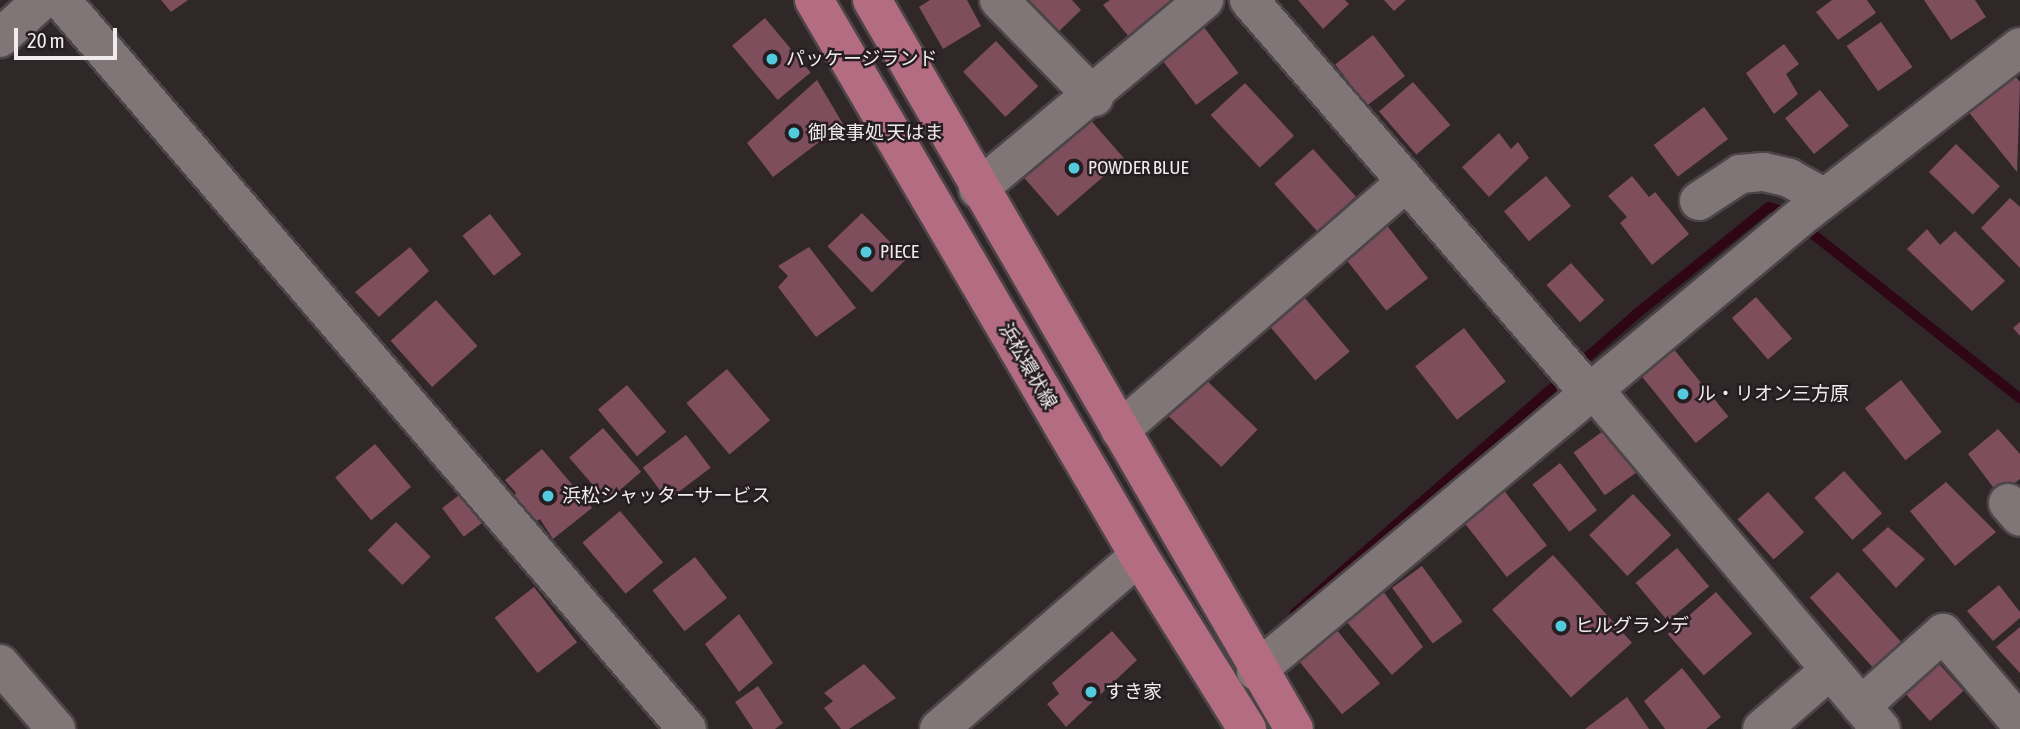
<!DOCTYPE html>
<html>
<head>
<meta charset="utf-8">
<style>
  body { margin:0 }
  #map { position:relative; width:2020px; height:729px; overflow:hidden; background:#302729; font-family:"Asap Condensed","Noto Sans JP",sans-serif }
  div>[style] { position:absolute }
  .stream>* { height:10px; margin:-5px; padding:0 5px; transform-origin:5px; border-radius:5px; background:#2e0616 }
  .building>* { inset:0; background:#7e4e5d; transform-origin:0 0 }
  .roads { filter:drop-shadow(2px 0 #4c4547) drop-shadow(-2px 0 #4c4547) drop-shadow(0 2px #4c4547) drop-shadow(0 -2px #4c4547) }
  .minor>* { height:38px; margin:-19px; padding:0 19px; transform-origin:19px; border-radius:19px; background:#807678 }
  .highway>* { height:38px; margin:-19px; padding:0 19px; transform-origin:19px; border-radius:19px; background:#b36c82 }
  .dots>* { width:19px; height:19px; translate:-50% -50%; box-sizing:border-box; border:4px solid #261d20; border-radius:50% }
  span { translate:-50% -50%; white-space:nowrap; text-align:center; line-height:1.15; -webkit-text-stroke:5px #261d20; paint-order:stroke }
  .poi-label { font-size:19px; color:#f1ebed }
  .left { translate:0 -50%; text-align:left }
  .street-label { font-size:19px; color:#f1ebed }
  .scale { position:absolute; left:14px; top:28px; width:103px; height:32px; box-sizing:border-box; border:4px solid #f1ebed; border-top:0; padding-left:9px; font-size:21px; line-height:24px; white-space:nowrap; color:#f1ebed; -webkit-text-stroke:5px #261d20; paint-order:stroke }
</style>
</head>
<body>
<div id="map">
  <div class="stream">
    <div style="left:1295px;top:613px;width:452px;rotate:-41.2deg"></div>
    <div style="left:1635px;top:315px;width:172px;rotate:-38.9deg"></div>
    <div style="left:1769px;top:207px;width:17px;rotate:17deg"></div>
    <div style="left:1785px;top:212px;width:300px;rotate:38.4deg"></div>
  </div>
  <div class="building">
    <div style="clip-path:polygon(161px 0,188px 0,171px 12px)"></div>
    <div style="clip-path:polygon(930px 0,967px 0,981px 26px,943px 49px,919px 7px)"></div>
    <div style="clip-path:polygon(1014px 0,1072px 0,1081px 10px,1051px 39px)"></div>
    <div style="clip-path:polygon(1110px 0,1176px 0,1134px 43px,1103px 5px)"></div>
    <div style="clip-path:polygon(1298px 0,1345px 0,1349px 4px,1323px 29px)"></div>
    <div style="clip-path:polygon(1384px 0,1406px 0,1394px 11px)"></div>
    <div style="clip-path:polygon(1832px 0,1867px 0,1876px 13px,1838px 40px,1816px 12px)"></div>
    <div style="clip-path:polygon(1924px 0,1975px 0,1986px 17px,1951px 40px)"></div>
    <div style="left:765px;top:18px;width:71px;height:43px;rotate:50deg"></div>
    <div style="left:1200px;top:22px;width:64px;height:53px;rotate:53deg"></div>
    <div style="left:1881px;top:22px;width:55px;height:42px;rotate:55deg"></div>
    <div style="left:1373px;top:35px;width:52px;height:48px;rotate:52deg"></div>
    <div style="left:996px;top:41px;width:62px;height:45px;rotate:47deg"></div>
    <div style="clip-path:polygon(1784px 44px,1799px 64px,1786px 74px,1798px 94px,1774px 114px,1746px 73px)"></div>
    <div style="clip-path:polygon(2012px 72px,2020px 82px,2017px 172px,1967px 110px)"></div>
    <div style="clip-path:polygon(817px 80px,843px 124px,773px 177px,747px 143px)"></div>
    <div style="left:1413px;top:82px;width:57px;height:45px;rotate:49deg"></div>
    <div style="left:1245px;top:83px;width:72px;height:47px;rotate:47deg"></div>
    <div style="left:1820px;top:90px;width:46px;height:45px;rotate:51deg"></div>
    <div style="left:1704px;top:107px;width:40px;height:63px;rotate:53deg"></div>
    <div style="left:1088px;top:117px;width:55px;height:88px;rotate:49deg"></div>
    <div style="clip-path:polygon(1499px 133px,1511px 149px,1518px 142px,1529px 158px,1489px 197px,1462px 167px)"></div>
    <div style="left:1956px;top:144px;width:61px;height:39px;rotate:44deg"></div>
    <div style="left:1313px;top:149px;width:64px;height:52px;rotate:48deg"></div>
    <div style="left:1546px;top:176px;width:39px;height:55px;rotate:50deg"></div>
    <div style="clip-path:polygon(1632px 176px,1649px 197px,1655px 192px,1689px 234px,1652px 265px,1620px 223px,1627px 217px,1608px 196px)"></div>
    <div style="clip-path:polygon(2010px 198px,2020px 207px,2020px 268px,1981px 228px)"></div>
    <div style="left:862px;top:213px;width:64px;height:48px;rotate:46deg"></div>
    <div style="left:490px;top:214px;width:51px;height:35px;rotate:52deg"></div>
    <div style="left:1385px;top:223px;width:70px;height:53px;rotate:52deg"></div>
    <div style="clip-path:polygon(1927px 229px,1940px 245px,1955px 231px,2005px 281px,1972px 311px,1907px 249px)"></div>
    <div style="clip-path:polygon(410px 247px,429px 271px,379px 317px,355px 292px)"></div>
    <div style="clip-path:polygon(809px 247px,856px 308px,816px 337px,778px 287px,788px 276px,778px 266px)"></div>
    <div style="left:1571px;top:263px;width:50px;height:33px;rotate:48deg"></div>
    <div style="left:1299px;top:291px;width:79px;height:45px;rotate:50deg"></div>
    <div style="left:1756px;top:297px;width:55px;height:32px;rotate:49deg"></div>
    <div style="left:436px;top:300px;width:62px;height:61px;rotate:48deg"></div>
    <div style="clip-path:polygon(2020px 322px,2020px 336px,2013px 328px)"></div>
    <div style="left:1464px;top:328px;width:68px;height:62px;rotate:52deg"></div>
    <div style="left:1668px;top:342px;width:96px;height:42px;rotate:51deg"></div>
    <div style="left:727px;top:369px;width:67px;height:53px;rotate:50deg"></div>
    <div style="left:1200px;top:374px;width:80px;height:52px;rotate:44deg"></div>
    <div style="left:1901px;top:380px;width:66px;height:46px;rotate:52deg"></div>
    <div style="left:627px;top:385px;width:61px;height:38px;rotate:50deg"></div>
    <div style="left:1610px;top:426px;width:53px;height:45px;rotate:54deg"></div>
    <div style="left:603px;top:428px;width:58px;height:45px;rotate:49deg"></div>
    <div style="clip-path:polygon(1998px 429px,2020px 454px,2020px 479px,1999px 495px,1968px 454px)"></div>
    <div style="left:686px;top:435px;width:41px;height:54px;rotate:53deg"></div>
    <div style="left:375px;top:444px;width:56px;height:52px;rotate:50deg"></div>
    <div style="clip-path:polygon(542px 449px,592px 508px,553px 539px,540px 519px,531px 524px,511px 499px,516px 493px,505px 480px)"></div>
    <div style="left:1560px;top:463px;width:60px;height:35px;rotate:52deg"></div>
    <div style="left:1844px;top:471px;width:57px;height:40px;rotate:48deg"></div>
    <div style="clip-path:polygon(1946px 482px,1996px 532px,1955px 566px,1910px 511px)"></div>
    <div style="left:1502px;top:488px;width:73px;height:51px;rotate:52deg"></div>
    <div style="left:466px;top:490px;width:36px;height:30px;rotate:53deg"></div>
    <div style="left:1768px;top:492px;width:54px;height:41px;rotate:48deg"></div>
    <div style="left:1633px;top:494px;width:56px;height:60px;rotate:47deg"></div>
    <div style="left:620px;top:511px;width:67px;height:49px;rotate:50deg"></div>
    <div style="left:396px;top:522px;width:49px;height:40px;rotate:45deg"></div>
    <div style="clip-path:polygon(1888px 527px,1925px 559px,1896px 588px,1862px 550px)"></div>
    <div style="left:1677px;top:548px;width:50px;height:54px;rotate:50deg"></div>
    <div style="left:1553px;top:555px;width:118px;height:82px;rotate:48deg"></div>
    <div style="left:695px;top:557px;width:52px;height:54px;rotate:52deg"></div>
    <div style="left:1422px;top:566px;width:69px;height:37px;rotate:54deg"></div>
    <div style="left:1838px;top:572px;width:96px;height:38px;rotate:48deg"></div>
    <div style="clip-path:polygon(1999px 585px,2020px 612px,2020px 618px,1993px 641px,1967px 611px)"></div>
    <div style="left:534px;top:587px;width:70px;height:50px;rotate:52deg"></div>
    <div style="clip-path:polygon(1383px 591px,1423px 647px,1392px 675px,1346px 621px)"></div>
    <div style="left:1716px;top:592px;width:55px;height:64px;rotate:49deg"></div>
    <div style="clip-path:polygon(739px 614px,773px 663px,739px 692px,705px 644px)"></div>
    <div style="clip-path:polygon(2020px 627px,2020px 673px,1996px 647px)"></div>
    <div style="left:1336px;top:629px;width:70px;height:49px;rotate:51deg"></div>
    <div style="clip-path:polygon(1112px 631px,1137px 660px,1066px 727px,1047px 704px,1059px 694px,1052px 683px)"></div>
    <div style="left:1932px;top:656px;width:47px;height:45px;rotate:48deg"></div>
    <div style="clip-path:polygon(864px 664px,896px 698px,849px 729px,841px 729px,824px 708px,833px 701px,824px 693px)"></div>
    <div style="clip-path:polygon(1682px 668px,1721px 717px,1706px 729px,1665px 729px,1644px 701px)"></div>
    <div style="clip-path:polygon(758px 686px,783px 723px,775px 729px,753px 729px,735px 702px)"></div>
    <div style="clip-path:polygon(1627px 697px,1649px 729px,1585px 729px)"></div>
  </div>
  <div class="roads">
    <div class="minor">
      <div style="left:61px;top:0;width:961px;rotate:49.35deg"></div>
      <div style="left:999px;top:0;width:136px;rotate:45.6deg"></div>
      <div style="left:1249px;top:0;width:521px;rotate:49.12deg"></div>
      <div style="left:0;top:38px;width:57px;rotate:-42.1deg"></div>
      <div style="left:978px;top:189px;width:295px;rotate:-39.9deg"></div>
      <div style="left:1699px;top:201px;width:49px;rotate:-33.4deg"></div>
      <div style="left:1740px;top:174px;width:24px;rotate:-5deg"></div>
      <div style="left:1764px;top:172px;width:26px;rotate:13deg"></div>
      <div style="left:1789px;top:178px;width:41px;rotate:29.1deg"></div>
      <div style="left:1595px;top:391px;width:443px;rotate:49.8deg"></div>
      <div style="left:1120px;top:430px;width:379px;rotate:-40.9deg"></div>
      <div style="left:2008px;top:503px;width:18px;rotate:49deg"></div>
      <div style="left:0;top:664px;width:86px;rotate:49.3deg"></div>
      <div style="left:1256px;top:671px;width:719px;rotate:-39.81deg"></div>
      <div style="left:1808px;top:211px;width:268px;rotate:-37.7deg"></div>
      <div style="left:1861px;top:706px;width:110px;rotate:-41.7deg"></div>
      <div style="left:1943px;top:633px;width:118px;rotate:49.5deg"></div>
      <div style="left:939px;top:729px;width:264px;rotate:-40.9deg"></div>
      <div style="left:1762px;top:729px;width:90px;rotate:-40.9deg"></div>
    </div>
    <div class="highway">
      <div style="left:814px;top:0;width:644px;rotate:59.69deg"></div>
      <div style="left:1139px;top:556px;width:204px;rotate:58deg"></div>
      <div style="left:872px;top:0;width:842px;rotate:59.93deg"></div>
    </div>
  </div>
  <div class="dots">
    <div style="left:772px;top:59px;background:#54cadd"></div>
    <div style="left:794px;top:133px;background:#54cadd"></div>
    <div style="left:1074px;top:168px;background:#54cadd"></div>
    <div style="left:866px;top:252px;background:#54cadd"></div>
    <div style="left:1683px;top:394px;background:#54cadd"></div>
    <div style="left:548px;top:496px;background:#54cadd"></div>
    <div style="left:1561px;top:626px;background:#54cadd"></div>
    <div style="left:1091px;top:692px;background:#54cadd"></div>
  </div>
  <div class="poi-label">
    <span class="left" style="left:786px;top:59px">パッケージランド</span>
    <span class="left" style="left:808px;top:133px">御食事処 天はま</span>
    <span class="left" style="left:1088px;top:168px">POWDER BLUE</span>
    <span class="left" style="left:880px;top:252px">PIECE</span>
    <span class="left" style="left:1697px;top:394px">ル・リオン三方原</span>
    <span class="left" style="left:562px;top:496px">浜松シャッターサービス</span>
    <span class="left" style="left:1575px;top:626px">ヒルグランデ</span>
    <span class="left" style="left:1105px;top:692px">すき家</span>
  </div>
  <div class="street-label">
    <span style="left:1028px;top:366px;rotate:60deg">浜松環状線</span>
  </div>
  <div class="scale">20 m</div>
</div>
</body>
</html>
